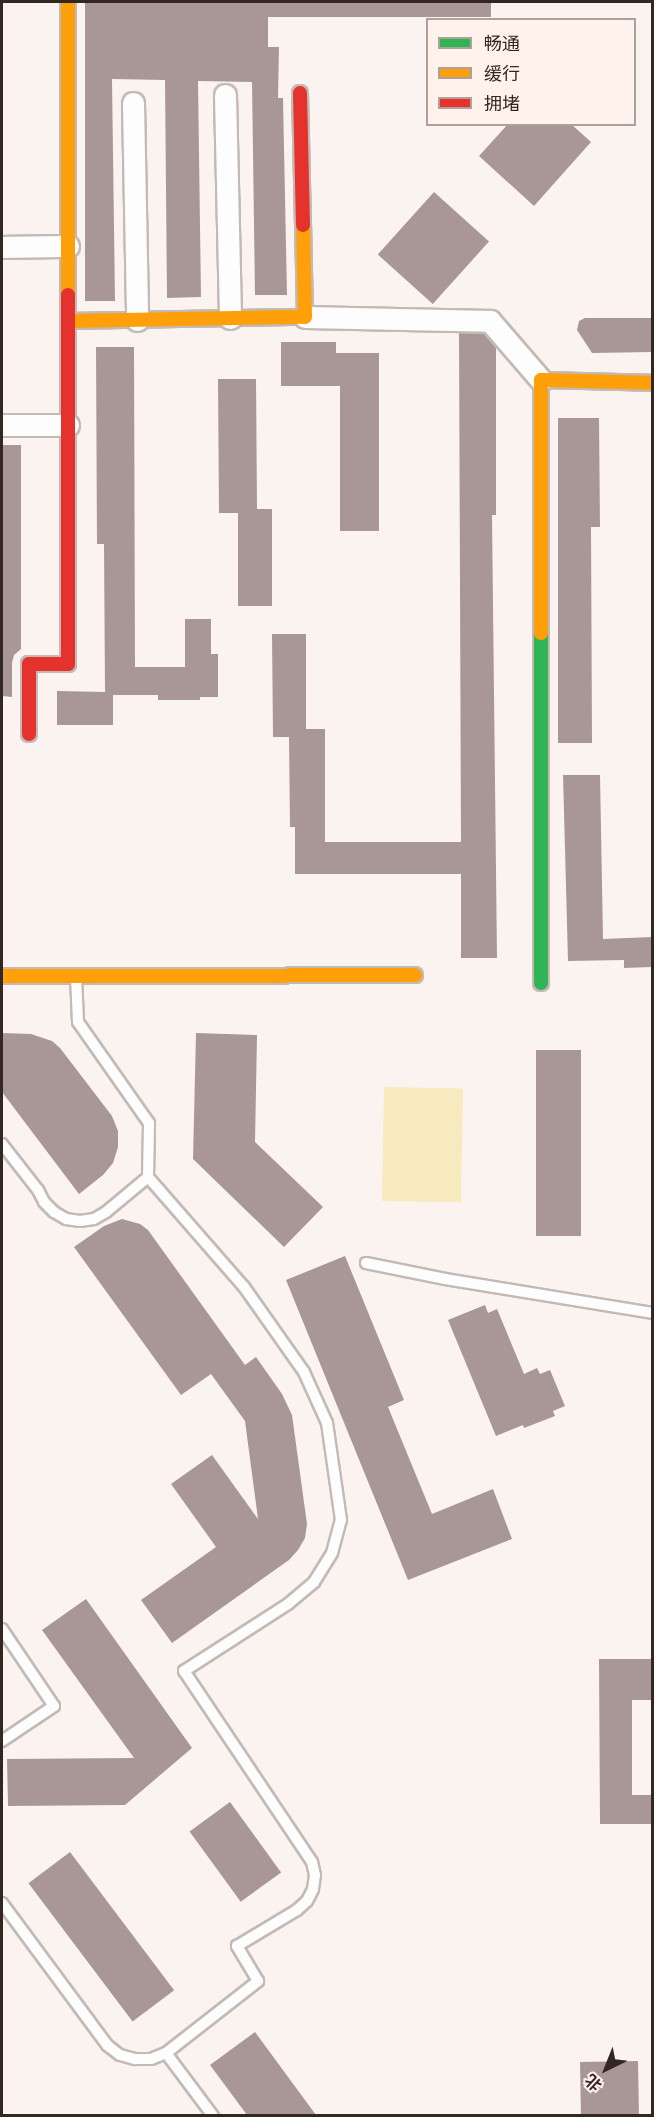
<!DOCTYPE html>
<html>
<head>
<meta charset="utf-8">
<style>
  body { margin:0 }
  #map { position:relative; width:654px; height:2117px; overflow:hidden; background:#fbf3f0; font-family:Poppins,"Noto Sans SC",sans-serif }
  div>[style] { position:absolute }
  .green>* { inset:0; background:#f7eabe; transform-origin:0 0 }
  .building>* { inset:0; background:#a99797; transform-origin:0 0 }
  .roads { filter:drop-shadow(2px 0 #c3bab6) drop-shadow(-2px 0 #c3bab6) drop-shadow(0 2px #c3bab6) drop-shadow(0 -2px #c3bab6) }
  .lane>* { height:10px; margin:-5px; padding:0 5px; transform-origin:5px; border-radius:5px; background:#fefdfd }
  .street>* { height:21px; margin:-10.5px; padding:0 10.5px; transform-origin:10.5px; border-radius:10.5px; background:#fefdfd }
  .fast>* { height:14px; margin:-7px; padding:0 7px; transform-origin:7px; border-radius:7px; background:#30b455 }
  .slow>* { height:14px; margin:-7px; padding:0 7px; transform-origin:7px; border-radius:7px; background:#ff9f0a }
  .jam>* { height:14px; margin:-7px; padding:0 7px; transform-origin:7px; border-radius:7px; background:#e5322d }
  span { translate:-50% -50%; white-space:nowrap; text-align:center; line-height:1.15; -webkit-text-stroke:6px #fff2ec; paint-order:stroke }
  .frame { position:absolute; inset:0; border:3px solid #332722; pointer-events:none }
  .legend { position:absolute; left:426px; top:18px; width:210px; height:108px; box-sizing:border-box; background:#fff2ec; border:2px solid #ada19b; margin:0; padding:8px 10px; list-style:none; font-size:18px; color:#332722 }
  .legend li { display:flex; align-items:center; gap:12px; height:30px }
  .legend b { width:30px; border:2px solid #ada19b }
  .north { position:absolute; left:576px; top:2039px; width:60px; height:60px; -webkit-text-stroke:4px #fff2ec; paint-order:stroke; rotate:223deg; font-size:16px; font-weight:700; line-height:24px; text-align:center; color:#332722 }
  .north::after { content:''; display:block; margin:auto; width:21px; height:27px; background:#332722; clip-path:polygon(50% 0,100% 100%,50% 72%,0 100%) }
</style>
</head>
<body>
<div id="map">
  <div class="green">
    <div style="left:384px;top:1087px;width:79px;height:114px;rotate:1deg"></div>
  </div>
  <div class="building">
    <div style="clip-path:polygon(85px 2px,491px 2px,491px 17px,268px 17px,268px 47px,279px 47px,278px 98px,283px 98px,287px 295px,255px 295px,252px 82px,198px 81px,201px 297px,167px 298px,165px 80px,112px 79px,115px 301px,85px 301px)"></div>
    <div style="clip-path:polygon(508px 124px,571px 124px,591px 142px,534px 206px,479px 156px)"></div>
    <div style="left:434px;top:192px;width:74px;height:84px;rotate:42deg"></div>
    <div style="clip-path:polygon(585px 318px,652px 318px,652px 352px,592px 353px,577px 330px,579px 321px)"></div>
    <div style="clip-path:polygon(459px 333px,484px 334px,496px 348px,496px 515px,492px 515px,497px 958px,461px 958px,461px 874px,295px 874px,295px 827px,290px 827px,289px 737px,273px 737px,272px 634px,306px 634px,306px 729px,325px 729px,325px 842px,461px 842px)"></div>
    <div style="clip-path:polygon(281px 342px,336px 342px,336px 353px,379px 353px,379px 531px,340px 531px,340px 386px,281px 386px)"></div>
    <div style="clip-path:polygon(96px 347px,134px 347px,135px 667px,185px 667px,185px 619px,211px 619px,211px 654px,218px 654px,218px 697px,200px 697px,200px 700px,158px 700px,158px 695px,113px 695px,113px 725px,57px 725px,57px 691px,105px 692px,104px 544px,97px 544px)"></div>
    <div style="clip-path:polygon(218px 379px,256px 379px,257px 509px,272px 509px,272px 606px,238px 606px,238px 513px,219px 513px)"></div>
    <div style="clip-path:polygon(558px 418px,599px 418px,600px 527px,591px 527px,592px 743px,558px 743px)"></div>
    <div style="clip-path:polygon(2px 445px,21px 445px,21px 649px,14px 655px,12px 663px,12px 697px,2px 696px)"></div>
    <div style="clip-path:polygon(563px 775px,600px 775px,603px 939px,652px 937px,652px 967px,624px 968px,624px 960px,568px 961px)"></div>
    <div style="clip-path:polygon(2px 1033px,31px 1034px,52px 1041px,60px 1048px,112px 1116px,118px 1131px,118px 1147px,113px 1163px,103px 1175px,79px 1194px,2px 1092px)"></div>
    <div style="clip-path:polygon(196px 1033px,257px 1035px,255px 1142px,323px 1207px,284px 1247px,193px 1159px)"></div>
    <div style="left:536px;top:1050px;width:45px;height:186px"></div>
    <div style="clip-path:polygon(122px 1219px,140px 1224px,148px 1230px,245px 1365px,256px 1357px,282px 1394px,292px 1415px,307px 1524px,305px 1538px,298px 1550px,289px 1560px,172px 1643px,141px 1600px,216px 1547px,171px 1484px,212px 1455px,258px 1519px,245px 1421px,211px 1374px,181px 1395px,74px 1247px,104px 1226px)"></div>
    <div style="clip-path:polygon(345px 1256px,404px 1400px,388px 1407px,432px 1514px,493px 1489px,512px 1539px,408px 1580px,286px 1280px)"></div>
    <div style="clip-path:polygon(485px 1305px,488px 1313px,497px 1309px,524px 1374px,537px 1368px,540px 1374px,550px 1370px,565px 1406px,553px 1411px,555px 1416px,524px 1428px,523px 1425px,496px 1436px,448px 1320px)"></div>
    <div style="clip-path:polygon(86px 1599px,192px 1748px,125px 1805px,8px 1806px,7px 1759px,134px 1758px,42px 1630px)"></div>
    <div style="clip-path:polygon(599px 1659px,652px 1659px,652px 1700px,632px 1700px,632px 1795px,652px 1795px,652px 1824px,600px 1824px)"></div>
    <div style="left:230px;top:1802px;width:87px;height:50px;rotate:54deg"></div>
    <div style="left:70px;top:1852px;width:173px;height:52px;rotate:53deg"></div>
    <div style="clip-path:polygon(255px 2032px,316px 2115px,247px 2115px,210px 2065px)"></div>
    <div style="left:638px;top:2061px;width:54px;height:58px;rotate:89deg"></div>
  </div>
  <div class="roads">
    <div class="lane">
      <div style="left:2px;top:1144px;width:58px;rotate:52deg"></div>
      <div style="left:38px;top:1190px;width:13px;rotate:63deg"></div>
      <div style="left:44px;top:1202px;width:14px;rotate:45deg"></div>
      <div style="left:54px;top:1212px;width:14px;rotate:30deg"></div>
      <div style="left:66px;top:1219px;width:14px;rotate:8deg"></div>
      <div style="left:80px;top:1221px;width:14px;rotate:-8deg"></div>
      <div style="left:94px;top:1219px;width:14px;rotate:-30deg"></div>
      <div style="left:106px;top:1212px;width:55px;rotate:-39.8deg"></div>
      <div style="left:366px;top:1263px;width:81px;rotate:11.4deg"></div>
      <div style="left:445px;top:1279px;width:210px;rotate:9.3deg"></div>
      <div style="left:2px;top:1629px;width:93px;rotate:56deg"></div>
      <div style="left:54px;top:1706px;width:63px;rotate:146.1deg"></div>
      <div style="left:2px;top:1903px;width:177px;rotate:53.5deg"></div>
      <div style="left:107px;top:2045px;width:16px;rotate:38deg"></div>
      <div style="left:120px;top:2055px;width:16px;rotate:15deg"></div>
      <div style="left:135px;top:2059px;width:16px"></div>
      <div style="left:151px;top:2059px;width:16px;rotate:-22deg"></div>
      <div style="left:166px;top:2053px;width:117px;rotate:-38deg"></div>
      <div style="left:258px;top:1981px;width:41px;rotate:-121deg"></div>
      <div style="left:237px;top:1946px;width:70px;rotate:-31deg"></div>
      <div style="left:297px;top:1910px;width:13px;rotate:-42deg"></div>
      <div style="left:307px;top:1901px;width:13px;rotate:-63deg"></div>
      <div style="left:313px;top:1889px;width:14px;rotate:-82deg"></div>
      <div style="left:315px;top:1875px;width:13px;rotate:-103deg"></div>
      <div style="left:312px;top:1862px;width:230px;rotate:-123.8deg"></div>
      <div style="left:184px;top:1671px;width:124px;rotate:-32.8deg"></div>
      <div style="left:288px;top:1604px;width:34px;rotate:-40deg"></div>
      <div style="left:314px;top:1582px;width:34px;rotate:-58deg"></div>
      <div style="left:332px;top:1553px;width:34px;rotate:-75deg"></div>
      <div style="left:341px;top:1520px;width:98px;rotate:-98.2deg"></div>
      <div style="left:327px;top:1423px;width:56px;rotate:-114.3deg"></div>
      <div style="left:304px;top:1372px;width:104px;rotate:-125.2deg"></div>
      <div style="left:244px;top:1287px;width:146px;rotate:-131.1deg"></div>
      <div style="left:148px;top:1177px;width:54px;rotate:-88.9deg"></div>
      <div style="left:149px;top:1123px;width:123px;rotate:-125.1deg"></div>
      <div style="left:78px;top:1022px;width:46px;rotate:-92.5deg"></div>
      <div style="left:166px;top:2053px;width:79px;rotate:53.3deg"></div>
    </div>
    <div class="street">
      <div style="left:225px;top:95px;width:223px;rotate:88.7deg"></div>
      <div style="left:133px;top:103px;width:217px;rotate:88.9deg"></div>
      <div style="left:2px;top:247px;width:66px;rotate:-0.9deg"></div>
      <div style="left:305px;top:317px;width:185px;rotate:1.2deg"></div>
      <div style="left:490px;top:321px;width:78px;rotate:49.2deg"></div>
      <div style="left:2px;top:425px;width:66px"></div>
    </div>
    <div class="fast">
      <div style="left:541px;top:633px;width:350px;rotate:90deg"></div>
    </div>
    <div class="slow">
      <div style="left:68px;top:2px;width:293px;rotate:90deg"></div>
      <div style="left:68px;top:321px;width:237px;rotate:-1deg"></div>
      <div style="left:305px;top:317px;width:92px;rotate:-91.2deg"></div>
      <div style="left:541px;top:633px;width:253px;rotate:-90deg"></div>
      <div style="left:541px;top:380px;width:111px;rotate:1.5deg"></div>
      <div style="left:2px;top:976px;width:413px;rotate:-0.1deg"></div>
    </div>
    <div class="jam">
      <div style="left:300px;top:93px;width:132px;rotate:88.7deg"></div>
      <div style="left:29px;top:734px;width:70px;rotate:-90deg"></div>
      <div style="left:29px;top:664px;width:39px"></div>
      <div style="left:68px;top:664px;width:369px;rotate:-90deg"></div>
    </div>
  </div>
  <div class="frame"></div>
  <ul class="legend">
  <li><b style="height:8px;background:#30b455"></b>畅通</li>
  <li><b style="height:8px;background:#ff9f0a"></b>缓行</li>
  <li><b style="height:8px;background:#e5322d"></b>拥堵</li>
  </ul>
  <div class="north">北</div>
</div>
</body>
</html>
